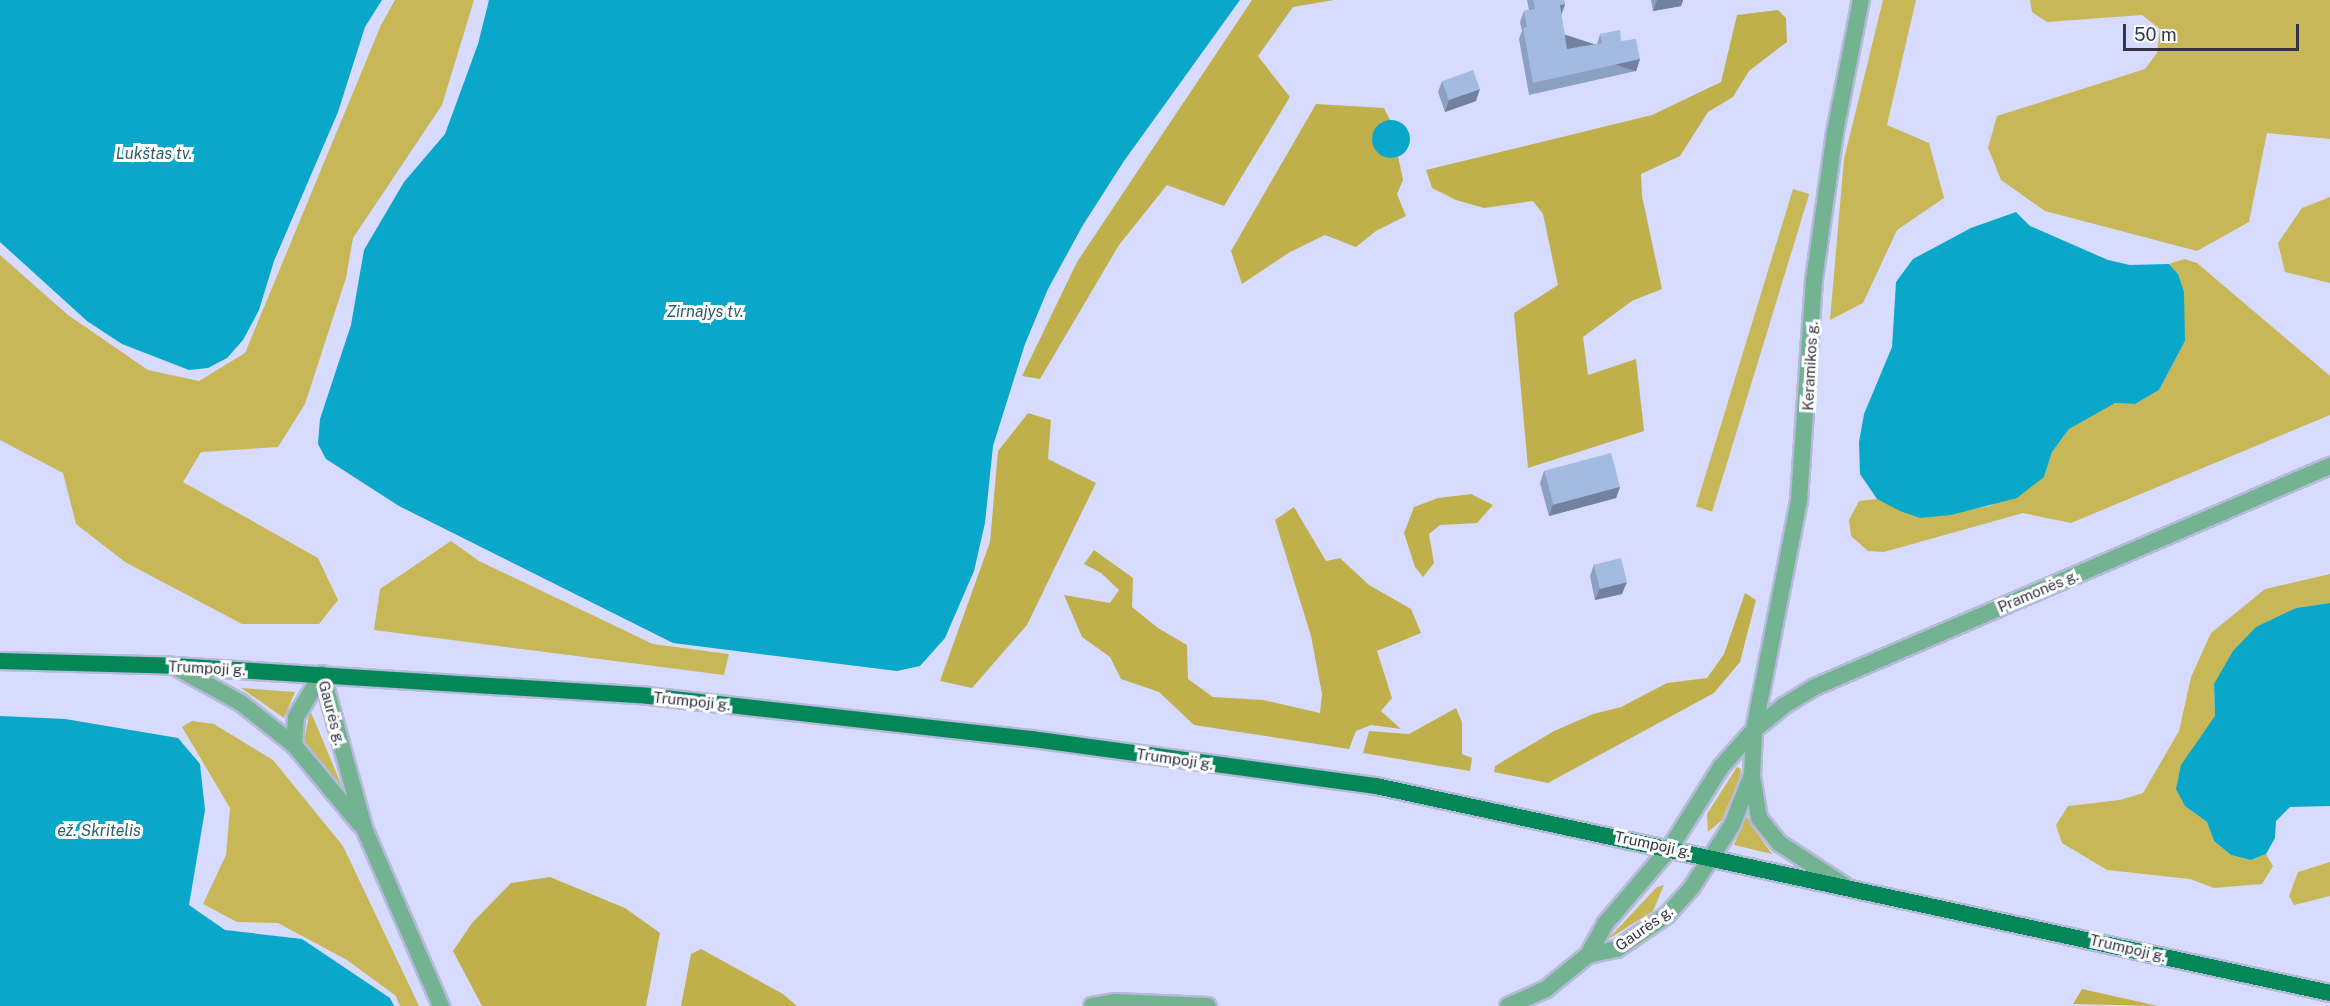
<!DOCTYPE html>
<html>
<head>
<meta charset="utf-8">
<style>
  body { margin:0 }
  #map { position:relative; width:2330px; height:1006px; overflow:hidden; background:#d7dbff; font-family:"Public Sans",sans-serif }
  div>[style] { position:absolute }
  .green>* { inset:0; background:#c7b757; transform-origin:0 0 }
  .forest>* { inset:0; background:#c0b04c }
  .water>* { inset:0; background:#09a7ca }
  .round { border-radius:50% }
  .roads { filter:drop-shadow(2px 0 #b6bada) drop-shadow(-2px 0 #b6bada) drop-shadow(0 2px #b6bada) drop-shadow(0 -2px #b6bada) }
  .minor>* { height:16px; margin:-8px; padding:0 8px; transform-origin:8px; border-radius:8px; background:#74b392 }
  .primary>* { height:16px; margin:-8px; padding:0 8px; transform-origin:8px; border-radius:8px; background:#038758 }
  .wall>* { inset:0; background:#8ca0c2 }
  .shaded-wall>* { inset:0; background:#72829e; transform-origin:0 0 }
  .building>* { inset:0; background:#a3bae1; transform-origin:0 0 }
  span { translate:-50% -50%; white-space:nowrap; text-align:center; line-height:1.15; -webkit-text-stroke:6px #fff; paint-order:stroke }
  .street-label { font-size:15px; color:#333546 }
  .water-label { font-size:16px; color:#2b5f6e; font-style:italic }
  .scale { position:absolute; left:2123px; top:24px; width:176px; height:27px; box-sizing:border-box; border:3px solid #333546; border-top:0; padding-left:8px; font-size:18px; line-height:21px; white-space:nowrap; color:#333546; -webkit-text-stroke:4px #fff; paint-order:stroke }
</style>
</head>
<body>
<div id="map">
  <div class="green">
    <div style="clip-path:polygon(395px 0,474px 0,442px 105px,353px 238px,346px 278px,305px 404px,278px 447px,201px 452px,183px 482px,318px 558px,338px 600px,319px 624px,242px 624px,125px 562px,76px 524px,63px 473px,0 440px,0 255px,68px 315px,148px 370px,199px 381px,245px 353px,381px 25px)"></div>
    <div style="clip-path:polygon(1883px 0,1916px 0,1887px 125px,1929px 143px,1944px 198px,1897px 230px,1863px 303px,1830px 320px,1844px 159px)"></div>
    <div style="clip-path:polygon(2030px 0,2330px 0,2330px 139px,2267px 133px,2249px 222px,2197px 251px,2045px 211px,2001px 180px,1988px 148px,1997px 116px,2145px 69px,2157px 53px,2160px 29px,2142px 15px,2047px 22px,2032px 12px)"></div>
    <div style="left:1793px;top:189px;width:17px;height:332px;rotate:17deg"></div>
    <div style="clip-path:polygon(2330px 197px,2330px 283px,2285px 272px,2278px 243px,2302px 208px)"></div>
    <div style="clip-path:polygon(2184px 259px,2197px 263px,2330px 376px,2330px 415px,2071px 523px,2023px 513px,1884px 552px,1868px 551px,1851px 536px,1849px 520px,1859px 501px,1877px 499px,1920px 518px,1990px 506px,2044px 477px,2052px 452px,2069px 429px,2087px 416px,2115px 403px,2135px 404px,2159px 390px,2185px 341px,2178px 274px,2169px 264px)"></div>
    <div style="clip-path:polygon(451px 541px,479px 561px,653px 644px,729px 654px,724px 675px,374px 630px,380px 589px)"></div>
    <div style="clip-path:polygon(2330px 574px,2330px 603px,2296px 608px,2214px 684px,2215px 716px,2185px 806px,2207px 822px,2214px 841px,2231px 855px,2251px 860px,2266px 854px,2273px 866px,2262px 884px,2214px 888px,2190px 879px,2107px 870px,2062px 843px,2056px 825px,2068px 806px,2120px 800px,2143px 793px,2179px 731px,2191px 677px,2211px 633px,2265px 589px)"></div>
    <div style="clip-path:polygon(241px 688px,295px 692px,284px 718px)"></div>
    <div style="clip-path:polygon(310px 710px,349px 803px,304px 741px)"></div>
    <div style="clip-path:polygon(192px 721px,214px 724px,273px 760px,343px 846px,419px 1006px,400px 1006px,396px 996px,347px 960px,278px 923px,237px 922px,203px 904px,226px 855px,230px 808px,182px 727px)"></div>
    <div style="clip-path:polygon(1737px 767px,1741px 769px,1740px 777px,1722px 820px,1708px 832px,1707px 814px)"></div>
    <div style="clip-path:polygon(1746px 815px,1757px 833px,1772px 854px,1734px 845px)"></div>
    <div style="clip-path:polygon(2330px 862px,2330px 896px,2294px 905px,2289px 896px,2298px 872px)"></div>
    <div style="clip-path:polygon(1664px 885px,1653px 911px,1607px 940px,1657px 887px)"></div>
  </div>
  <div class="forest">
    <div style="clip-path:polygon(1252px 0,1334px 0,1293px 7px,1258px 56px,1290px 97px,1224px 206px,1167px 185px,1119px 245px,1040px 379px,1022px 376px,1077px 262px)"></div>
    <div style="clip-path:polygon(1778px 10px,1786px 18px,1787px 42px,1749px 71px,1733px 97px,1708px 112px,1680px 156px,1641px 174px,1642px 196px,1662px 289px,1632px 301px,1583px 337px,1588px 375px,1636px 359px,1644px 431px,1528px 468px,1514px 313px,1558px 285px,1543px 214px,1533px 201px,1484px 208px,1456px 200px,1432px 188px,1426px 170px,1652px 115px,1721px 82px,1737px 15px)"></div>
    <div style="clip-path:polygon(1316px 104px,1384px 108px,1390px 120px,1380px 123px,1392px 158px,1398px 156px,1403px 180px,1397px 194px,1406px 216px,1376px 231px,1356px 247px,1325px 235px,1290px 252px,1242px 284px,1231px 251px)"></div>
    <div style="clip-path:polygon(1028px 413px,1051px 420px,1048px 459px,1096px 483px,1027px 625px,972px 688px,940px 681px,990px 542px,998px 451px)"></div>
    <div style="clip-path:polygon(1471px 494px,1493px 505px,1477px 523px,1440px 525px,1429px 534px,1434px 563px,1423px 577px,1415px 567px,1404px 533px,1414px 507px,1438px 498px)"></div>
    <div style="clip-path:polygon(1294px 507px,1326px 561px,1340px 558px,1369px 585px,1411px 609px,1421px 633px,1377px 651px,1392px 698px,1381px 711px,1401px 729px,1371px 725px,1356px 731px,1349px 749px,1194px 725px,1159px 692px,1121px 679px,1110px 657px,1082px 637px,1064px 595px,1110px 603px,1119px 590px,1101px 573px,1084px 564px,1094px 550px,1133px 578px,1132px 607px,1158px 628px,1187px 645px,1188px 679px,1213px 697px,1263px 700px,1320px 713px,1322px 694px,1311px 636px,1275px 520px)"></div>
    <div style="clip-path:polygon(1745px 593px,1756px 600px,1740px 662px,1714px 693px,1548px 783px,1494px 772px,1495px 766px,1554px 731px,1593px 714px,1621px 707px,1667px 683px,1707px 678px,1724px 654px)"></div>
    <div style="clip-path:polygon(1456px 708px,1462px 722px,1462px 754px,1472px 758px,1470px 771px,1363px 753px,1369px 731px,1409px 734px)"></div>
    <div style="clip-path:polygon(550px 877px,625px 908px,660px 933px,646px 1006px,482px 1006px,453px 951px,472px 923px,511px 883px)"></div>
    <div style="clip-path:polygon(701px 949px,783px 994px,797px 1006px,681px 1006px,691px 954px)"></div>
    <div style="clip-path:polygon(2082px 989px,2158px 1006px,2073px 1004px)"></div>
  </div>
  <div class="water">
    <div style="clip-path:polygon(0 0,382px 0,365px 27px,338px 112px,274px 261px,259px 310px,243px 340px,227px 358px,208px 368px,189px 370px,122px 344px,87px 321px,0 242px)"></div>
    <div style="clip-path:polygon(489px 0,1240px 0,1124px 161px,1083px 225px,1048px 289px,1025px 344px,993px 446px,985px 523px,974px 571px,945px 638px,920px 666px,897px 671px,673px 643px,399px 506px,326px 459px,318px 444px,320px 419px,351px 325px,364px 250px,404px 182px,445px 134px,478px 44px)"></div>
    <div class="round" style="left:1372px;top:120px;width:38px;height:38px"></div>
    <div style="clip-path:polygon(2016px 212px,2030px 226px,2108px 260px,2130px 265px,2169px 264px,2178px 274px,2184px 292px,2185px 341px,2159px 390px,2135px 404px,2115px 403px,2069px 429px,2052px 452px,2044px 477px,2017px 498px,1951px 515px,1920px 518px,1900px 511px,1877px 499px,1860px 474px,1859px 442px,1864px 414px,1892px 347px,1896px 282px,1913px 259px,1971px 228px)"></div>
    <div style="clip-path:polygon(2330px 603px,2330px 806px,2290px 807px,2276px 821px,2275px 838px,2266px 854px,2251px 860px,2231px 855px,2214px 841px,2207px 822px,2185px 806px,2176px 789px,2181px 765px,2215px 716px,2214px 684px,2233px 651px,2256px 627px,2296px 608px)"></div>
    <div style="clip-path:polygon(0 716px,65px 719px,178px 738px,200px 764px,205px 810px,189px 905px,225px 930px,302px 939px,390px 998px,394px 1006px,0 1006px)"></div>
  </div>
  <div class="roads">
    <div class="minor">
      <div style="left:174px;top:666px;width:77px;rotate:28.9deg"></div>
      <div style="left:241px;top:703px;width:68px;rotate:38.4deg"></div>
      <div style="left:294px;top:745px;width:102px;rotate:50.2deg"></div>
      <div style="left:322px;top:674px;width:160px;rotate:74.7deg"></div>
      <div style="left:364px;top:828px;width:194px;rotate:66.6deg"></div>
      <div style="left:294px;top:745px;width:28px;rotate:-86deg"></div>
      <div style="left:296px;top:717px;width:50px;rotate:-58.8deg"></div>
      <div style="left:1845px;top:886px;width:79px;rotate:-146.9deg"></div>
      <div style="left:1779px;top:843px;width:32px;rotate:-129deg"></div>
      <div style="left:1759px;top:818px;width:43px;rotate:-99.5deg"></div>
      <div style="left:1752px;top:776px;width:46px;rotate:-87.5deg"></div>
      <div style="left:1754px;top:730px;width:234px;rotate:-78.9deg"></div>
      <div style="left:1799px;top:500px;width:221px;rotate:-86.1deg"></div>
      <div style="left:1814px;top:280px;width:149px;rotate:-81.9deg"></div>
      <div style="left:1835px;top:132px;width:135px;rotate:-78.9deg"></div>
      <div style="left:1588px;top:955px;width:30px;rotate:-12deg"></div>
      <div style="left:1617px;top:949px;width:60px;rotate:-34.2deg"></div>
      <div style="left:1667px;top:915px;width:38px;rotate:-48deg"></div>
      <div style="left:1692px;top:887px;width:74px;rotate:-57.2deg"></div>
      <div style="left:1732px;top:825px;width:52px;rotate:-68.4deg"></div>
      <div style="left:1092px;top:1006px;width:23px;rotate:-10deg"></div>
      <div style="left:1115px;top:1002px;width:93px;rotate:2.5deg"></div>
      <div style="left:1508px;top:1006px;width:42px;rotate:-24.1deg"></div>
      <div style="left:1546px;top:989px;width:54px;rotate:-39deg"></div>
      <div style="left:1588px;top:955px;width:35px;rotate:-61deg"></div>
      <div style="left:1605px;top:924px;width:100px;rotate:-49.5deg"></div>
      <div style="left:1670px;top:848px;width:96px;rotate:-57.8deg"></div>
      <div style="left:1721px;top:767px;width:50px;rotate:-48.3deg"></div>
      <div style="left:1754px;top:730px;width:40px;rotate:-39deg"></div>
      <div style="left:1785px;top:705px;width:35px;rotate:-31deg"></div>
      <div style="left:1815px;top:687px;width:560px;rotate:-23.23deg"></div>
    </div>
    <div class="primary">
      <div style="left:0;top:661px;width:174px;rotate:1.6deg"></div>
      <div style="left:174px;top:666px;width:475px;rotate:3.6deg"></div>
      <div style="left:648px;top:696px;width:386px;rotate:6.4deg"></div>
      <div style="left:1032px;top:739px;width:347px;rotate:7.8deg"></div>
      <div style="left:1376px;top:786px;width:976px;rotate:12.24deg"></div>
    </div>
  </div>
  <div class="wall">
    <div style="clip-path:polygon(1527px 0,1564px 0,1565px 4px,1561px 14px,1567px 49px,1597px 44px,1600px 34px,1621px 41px,1640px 59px,1636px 71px,1529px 95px,1519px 39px,1522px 31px,1520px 22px,1524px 11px,1529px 10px)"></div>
    <div style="clip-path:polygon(1651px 0,1683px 0,1681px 6px,1653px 11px)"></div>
    <div style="clip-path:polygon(1442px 81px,1476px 101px,1445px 112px,1438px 92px)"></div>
    <div style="clip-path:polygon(1544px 471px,1620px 487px,1616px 498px,1549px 516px,1540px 483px)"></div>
    <div style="clip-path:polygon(1594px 564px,1622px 594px,1595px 600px,1590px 576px)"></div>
  </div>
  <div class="shaded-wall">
    <div style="clip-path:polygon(1657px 0,1683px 0,1681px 6px,1653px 11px)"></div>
    <div style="clip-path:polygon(1565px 4px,1561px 16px,1560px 5px)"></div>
    <div style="left:1640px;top:59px;width:13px;height:110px;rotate:108deg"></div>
    <div style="clip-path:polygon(1480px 89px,1476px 101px,1445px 112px,1449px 100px)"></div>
    <div style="clip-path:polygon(1620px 487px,1616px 498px,1549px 516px,1553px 504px)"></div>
    <div style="clip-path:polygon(1627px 582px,1622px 594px,1595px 600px,1600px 588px)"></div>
  </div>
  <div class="building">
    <div style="clip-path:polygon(1533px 0,1564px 0,1565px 4px,1560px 5px,1567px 49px,1602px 43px,1600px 34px,1620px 30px,1621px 41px,1636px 39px,1640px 59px,1533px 83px,1523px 28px,1527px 27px,1524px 11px,1535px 9px)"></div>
    <div style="left:1473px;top:70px;width:20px;height:33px;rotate:70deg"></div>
    <div style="left:1611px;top:453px;width:35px;height:69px;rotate:75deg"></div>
    <div style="left:1621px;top:558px;width:25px;height:28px;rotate:76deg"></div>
  </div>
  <div class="street-label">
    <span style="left:1810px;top:366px;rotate:-87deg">Keramikos g.</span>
    <span style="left:2038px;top:591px;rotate:-23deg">Pramonės g.</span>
    <span style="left:207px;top:668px;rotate:3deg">Trumpoji g.</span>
    <span style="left:692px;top:701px;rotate:6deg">Trumpoji g.</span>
    <span style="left:332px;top:713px;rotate:75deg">Gaurės g.</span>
    <span style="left:1175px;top:759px;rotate:8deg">Trumpoji g.</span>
    <span style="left:1653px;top:844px;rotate:12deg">Trumpoji g.</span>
    <span style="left:1644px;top:928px;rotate:-35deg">Gaurės g.</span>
    <span style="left:2128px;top:948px;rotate:13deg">Trumpoji g.</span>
  </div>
  <div class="water-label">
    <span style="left:154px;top:154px">Lukštas tv.</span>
    <span style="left:705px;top:312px">Zirnajys tv.</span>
    <span style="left:99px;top:831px">ež. Skritelis</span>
  </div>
  <div class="scale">50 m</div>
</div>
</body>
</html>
